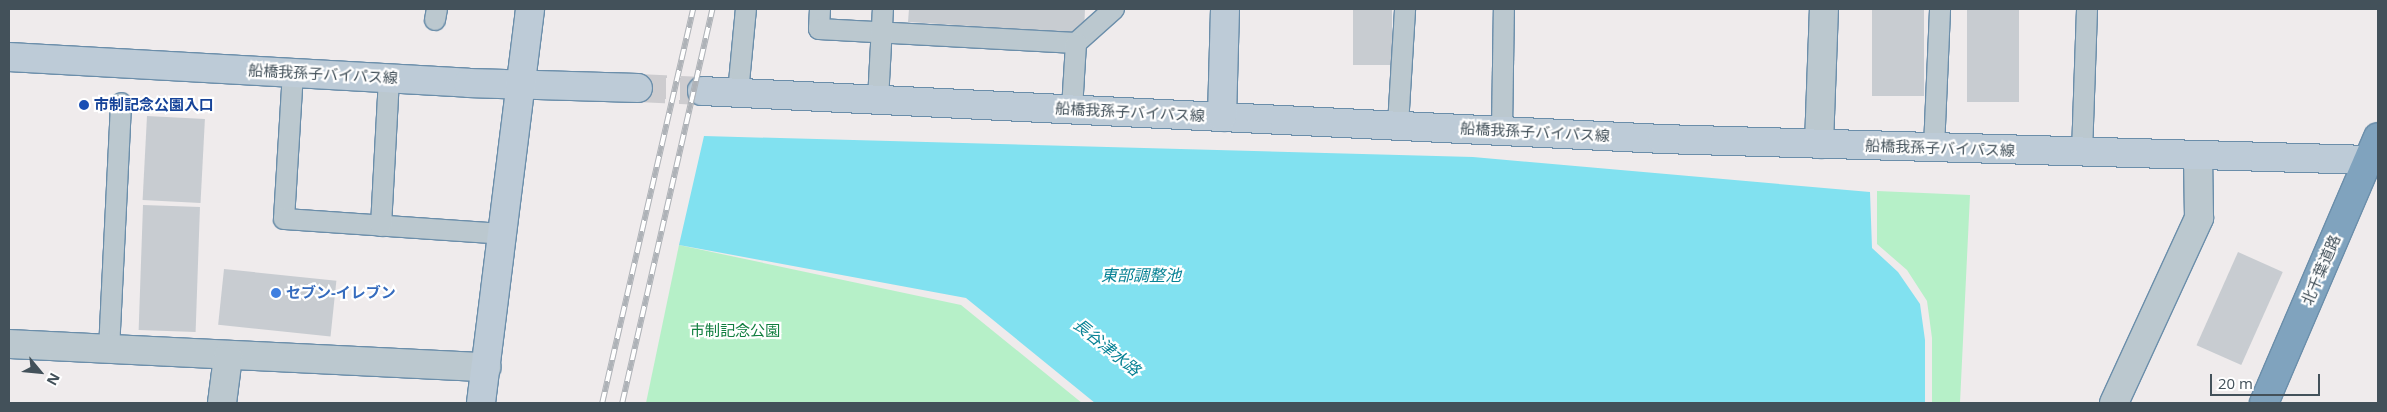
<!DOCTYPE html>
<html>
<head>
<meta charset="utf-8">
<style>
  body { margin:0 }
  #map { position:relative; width:2387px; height:412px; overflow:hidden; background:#efebec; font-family:"Open Sans","Noto Sans JP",sans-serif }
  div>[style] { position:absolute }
  .green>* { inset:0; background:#b6f0c8 }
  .water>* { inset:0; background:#81e1f0 }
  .building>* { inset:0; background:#c8ccd1; transform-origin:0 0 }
  .secondary-tunnel>* { height:28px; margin-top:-14px; transform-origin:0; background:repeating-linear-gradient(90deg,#cdcccf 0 28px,transparent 0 42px) }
  .roads { filter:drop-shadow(1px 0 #6b8eaa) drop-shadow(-1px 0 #6b8eaa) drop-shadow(0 1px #6b8eaa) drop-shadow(0 -1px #6b8eaa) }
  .lane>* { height:20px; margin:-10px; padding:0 10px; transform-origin:10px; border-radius:10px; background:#bbc8cf }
  .street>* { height:28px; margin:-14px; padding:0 14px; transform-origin:14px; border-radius:14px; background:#bbc8cf }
  .secondary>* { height:28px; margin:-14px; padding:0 14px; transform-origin:14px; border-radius:14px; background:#bdcbd7 }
  .highway>* { height:28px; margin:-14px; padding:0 14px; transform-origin:14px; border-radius:14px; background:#80a3be }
  .rail>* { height:5.5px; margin-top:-2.75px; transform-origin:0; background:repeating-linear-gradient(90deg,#fff 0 11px,#aeb2b7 0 22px); box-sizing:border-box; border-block:1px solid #aeb2b7 }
  .dots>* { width:14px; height:14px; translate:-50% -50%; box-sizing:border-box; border:2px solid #fff; border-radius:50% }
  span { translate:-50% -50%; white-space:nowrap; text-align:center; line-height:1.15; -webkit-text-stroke:4.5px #fff; paint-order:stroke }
  .street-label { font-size:15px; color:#43515a }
  .transit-label { font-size:15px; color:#164399; font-weight:700 }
  .left { translate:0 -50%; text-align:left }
  .shop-label { font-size:15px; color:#366cbe; font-weight:700 }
  .park-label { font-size:15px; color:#117e3f }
  .water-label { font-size:16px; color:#078295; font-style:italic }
  .frame { position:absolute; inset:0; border:10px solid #43515a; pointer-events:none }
  .north { position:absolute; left:15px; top:347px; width:50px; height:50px; -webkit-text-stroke:4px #fff; paint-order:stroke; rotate:118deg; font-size:14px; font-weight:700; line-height:20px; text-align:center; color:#43515a }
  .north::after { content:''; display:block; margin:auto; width:18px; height:22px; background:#43515a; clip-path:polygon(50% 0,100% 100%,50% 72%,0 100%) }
  .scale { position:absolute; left:2210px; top:374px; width:110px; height:22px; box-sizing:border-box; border:2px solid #43515a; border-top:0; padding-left:6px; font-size:15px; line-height:18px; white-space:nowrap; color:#43515a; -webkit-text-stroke:4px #fff; paint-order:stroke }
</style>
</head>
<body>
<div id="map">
  <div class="green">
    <div style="clip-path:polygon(1877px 191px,1970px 195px,1960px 403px,1932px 403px,1932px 338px,1927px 301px,1907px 270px,1877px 244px)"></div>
    <div style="clip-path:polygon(679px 245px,961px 305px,1082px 403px,646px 403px)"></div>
  </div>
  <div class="water">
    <div style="clip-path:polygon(704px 136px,1473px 157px,1870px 192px,1872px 248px,1898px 272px,1920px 304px,1925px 340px,1925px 403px,1095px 403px,966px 298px,679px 245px)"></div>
  </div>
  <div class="building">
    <div style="clip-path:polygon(909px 9px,1085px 9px,1084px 33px,908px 22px)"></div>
    <div style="left:1353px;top:9px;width:39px;height:56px"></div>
    <div style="left:1872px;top:9px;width:52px;height:87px"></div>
    <div style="left:1967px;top:9px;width:52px;height:93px"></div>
    <div style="left:147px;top:116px;width:58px;height:84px;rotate:3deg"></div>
    <div style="left:143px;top:205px;width:57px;height:125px;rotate:2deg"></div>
    <div style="left:2238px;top:252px;width:49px;height:102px;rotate:24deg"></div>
    <div style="left:224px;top:269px;width:113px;height:56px;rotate:6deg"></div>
  </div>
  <div class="secondary-tunnel">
    <div style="left:638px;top:88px;width:64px;rotate:2.7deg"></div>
  </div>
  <div class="roads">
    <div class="lane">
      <div style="left:820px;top:9px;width:20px;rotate:93deg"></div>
      <div style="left:819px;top:29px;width:257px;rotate:3.1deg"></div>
      <div style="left:1076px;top:43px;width:51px;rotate:-41.8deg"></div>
      <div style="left:435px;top:20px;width:11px;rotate:-80deg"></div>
      <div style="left:293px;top:72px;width:147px;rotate:93.5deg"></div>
      <div style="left:284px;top:219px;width:220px;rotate:3.9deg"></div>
      <div style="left:738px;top:93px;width:84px;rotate:-84.6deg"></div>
      <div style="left:878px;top:100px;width:91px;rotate:-86.9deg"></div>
      <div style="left:1072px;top:109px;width:66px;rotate:-86.5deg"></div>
      <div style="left:1398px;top:125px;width:116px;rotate:-86.5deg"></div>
      <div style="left:1502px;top:130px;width:121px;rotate:-89.1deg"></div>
      <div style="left:1934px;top:148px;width:139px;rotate:-87.5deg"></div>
      <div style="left:2082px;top:153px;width:144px;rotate:-88deg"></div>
      <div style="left:381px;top:226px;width:148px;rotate:-86.9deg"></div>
      <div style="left:109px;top:350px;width:247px;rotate:-87.2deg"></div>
    </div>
    <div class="street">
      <div style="left:1819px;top:144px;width:135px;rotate:-87.9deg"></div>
      <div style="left:9px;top:344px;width:478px;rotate:2.8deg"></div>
      <div style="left:222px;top:403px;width:46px;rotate:-82.6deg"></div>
      <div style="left:2114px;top:403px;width:204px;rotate:-65.3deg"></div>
      <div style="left:2199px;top:218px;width:62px;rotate:-90.9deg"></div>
    </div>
    <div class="secondary">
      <div style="left:9px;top:57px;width:460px;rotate:3.2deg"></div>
      <div style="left:468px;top:83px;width:170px;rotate:1.7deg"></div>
      <div style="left:702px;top:91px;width:961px;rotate:2.86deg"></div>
      <div style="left:1662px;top:139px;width:706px;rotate:1.7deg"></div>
      <div style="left:1222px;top:117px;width:108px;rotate:-88.4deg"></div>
      <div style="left:481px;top:403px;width:397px;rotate:-82.9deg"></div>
    </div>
    <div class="highway">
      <div style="left:2264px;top:403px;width:289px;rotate:-66.8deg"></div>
    </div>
  </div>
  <div class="rail">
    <div style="left:602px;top:403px;width:404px;rotate:-77deg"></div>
    <div style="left:622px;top:403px;width:404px;rotate:-77.1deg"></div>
  </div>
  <div class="dots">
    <div style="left:84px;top:105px;background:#1a4fb4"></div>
    <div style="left:276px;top:293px;background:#3f7fe0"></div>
  </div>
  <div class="street-label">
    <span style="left:323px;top:74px;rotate:3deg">船橋我孫子バイパス線</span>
    <span style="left:1130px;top:112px;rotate:3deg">船橋我孫子バイパス線</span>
    <span style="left:1535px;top:132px;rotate:3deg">船橋我孫子バイパス線</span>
    <span style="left:1940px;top:148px;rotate:2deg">船橋我孫子バイパス線</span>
    <span style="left:2321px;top:270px;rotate:-67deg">北千葉道路</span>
  </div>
  <div class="transit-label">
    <span class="left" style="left:94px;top:105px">市制記念公園入口</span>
  </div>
  <div class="shop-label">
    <span class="left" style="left:286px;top:293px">セブン-イレブン</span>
  </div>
  <div class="park-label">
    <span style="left:735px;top:331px">市制記念公園</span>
  </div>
  <div class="water-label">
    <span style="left:1141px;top:275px">東部調整池</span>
    <span style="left:1107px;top:347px;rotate:39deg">長谷津水路</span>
  </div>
  <div class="frame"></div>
  <div class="north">N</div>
  <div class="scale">20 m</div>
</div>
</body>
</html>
